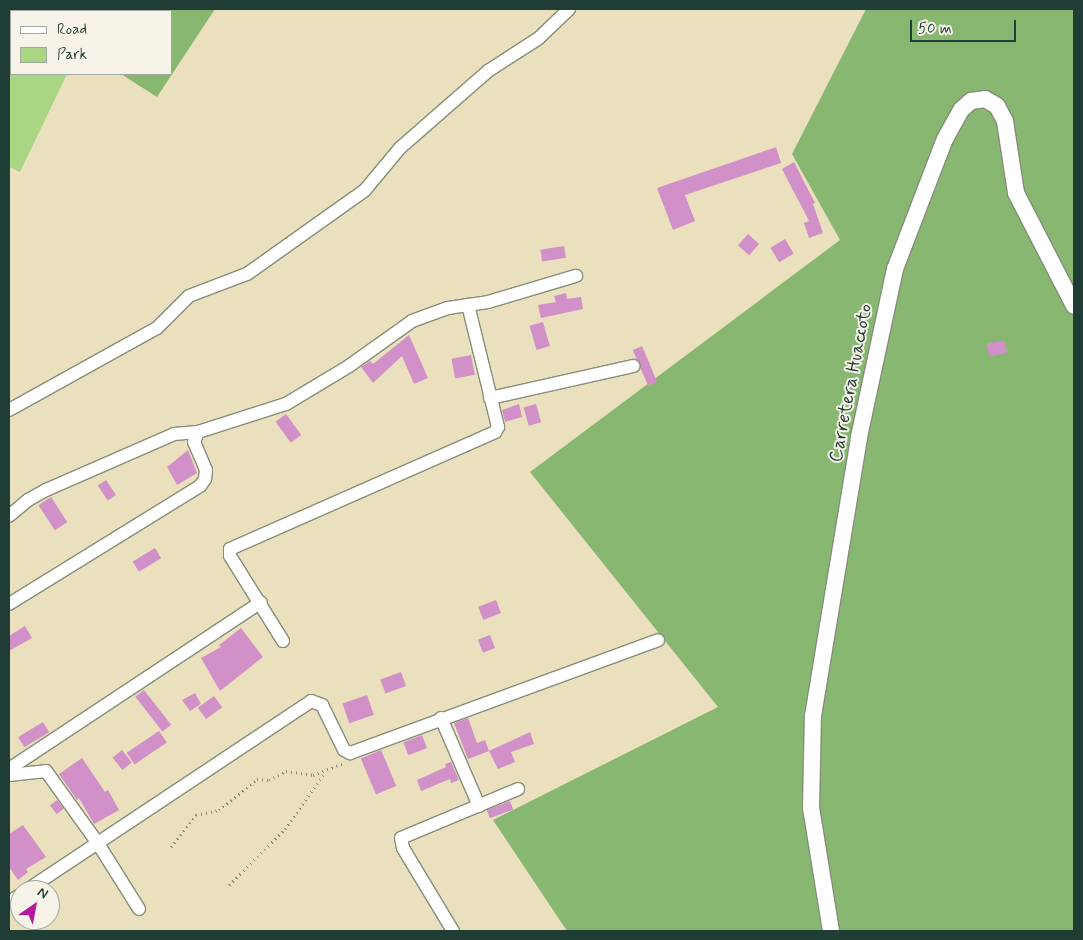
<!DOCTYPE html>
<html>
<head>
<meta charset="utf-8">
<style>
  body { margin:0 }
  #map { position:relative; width:1083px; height:940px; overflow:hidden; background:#eae0be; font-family:Mynerve,sans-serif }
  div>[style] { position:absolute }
  .green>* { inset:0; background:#aad683 }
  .forest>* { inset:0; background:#87b771 }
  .building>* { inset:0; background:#d190c8; transform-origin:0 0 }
  .path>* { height:2.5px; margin-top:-1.25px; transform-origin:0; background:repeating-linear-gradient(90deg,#848e79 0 1px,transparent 0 5px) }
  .roads { filter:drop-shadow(1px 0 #848e79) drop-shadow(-1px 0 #848e79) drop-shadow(0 1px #848e79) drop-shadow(0 -1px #848e79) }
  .minor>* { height:12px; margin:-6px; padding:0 6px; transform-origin:6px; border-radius:6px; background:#fff }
  .tertiary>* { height:16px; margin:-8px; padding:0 8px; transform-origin:8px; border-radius:8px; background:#fff }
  span { translate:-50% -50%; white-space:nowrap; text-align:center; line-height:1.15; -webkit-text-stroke:4px #f7f3e8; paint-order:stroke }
  .street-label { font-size:19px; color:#1f3d34 }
  .frame { position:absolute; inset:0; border:10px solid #1f3d34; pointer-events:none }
  .legend { position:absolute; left:10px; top:10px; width:162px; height:65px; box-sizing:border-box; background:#f7f3e8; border:1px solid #a1aaa0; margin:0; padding:6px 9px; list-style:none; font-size:15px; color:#1f3d34 }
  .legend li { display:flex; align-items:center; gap:10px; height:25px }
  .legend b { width:25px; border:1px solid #a1aaa0 }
  .north { position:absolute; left:10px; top:880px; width:50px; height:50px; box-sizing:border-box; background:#f7f3e8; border:1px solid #a1aaa0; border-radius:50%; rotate:33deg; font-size:14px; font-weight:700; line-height:20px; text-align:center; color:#1f3d34 }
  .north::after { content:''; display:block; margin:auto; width:18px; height:22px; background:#b5179e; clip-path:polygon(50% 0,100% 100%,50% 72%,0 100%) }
  .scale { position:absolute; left:910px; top:20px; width:106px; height:22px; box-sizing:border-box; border:2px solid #1f3d34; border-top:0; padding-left:6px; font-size:15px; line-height:18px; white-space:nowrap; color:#1f3d34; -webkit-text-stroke:4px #f7f3e8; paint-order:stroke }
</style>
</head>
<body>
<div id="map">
  <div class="green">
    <div style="clip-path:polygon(9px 9px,98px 9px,11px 11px,11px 74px,67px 74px,20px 172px,9px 167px)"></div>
  </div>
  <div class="forest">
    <div style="clip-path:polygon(143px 9px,215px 9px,157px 97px,121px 74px,171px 74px,171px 11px,141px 11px)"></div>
    <div style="clip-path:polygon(866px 9px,1074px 9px,1074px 931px,567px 931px,493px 820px,718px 707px,530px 472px,840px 240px,792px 154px)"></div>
  </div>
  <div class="building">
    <div style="clip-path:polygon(776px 147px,781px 163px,685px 195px,695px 221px,673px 230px,657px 188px)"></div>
    <div style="clip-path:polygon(794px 162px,815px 203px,813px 204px,823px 233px,809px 238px,804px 223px,809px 221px,782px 169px)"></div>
    <div style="left:748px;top:234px;width:15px;height:15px;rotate:42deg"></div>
    <div style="left:785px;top:239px;width:17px;height:17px;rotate:59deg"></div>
    <div style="left:564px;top:246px;width:12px;height:24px;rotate:81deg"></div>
    <div style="clip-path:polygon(566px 293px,567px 299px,581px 297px,583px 309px,541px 318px,538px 305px,556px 302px,554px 296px)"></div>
    <div style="left:543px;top:322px;width:25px;height:14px;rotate:74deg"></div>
    <div style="clip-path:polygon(409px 335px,428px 378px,414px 384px,402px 356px,373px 383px,361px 367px,370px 361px,373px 364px)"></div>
    <div style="left:1004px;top:340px;width:13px;height:18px;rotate:77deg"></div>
    <div style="left:642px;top:346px;width:39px;height:10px;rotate:67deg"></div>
    <div style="left:471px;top:355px;width:20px;height:20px;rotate:79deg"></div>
    <div style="clip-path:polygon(519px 404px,522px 417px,505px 422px,502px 410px)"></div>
    <div style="left:536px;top:404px;width:19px;height:13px;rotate:74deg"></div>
    <div style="left:286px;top:414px;width:26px;height:13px;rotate:54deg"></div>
    <div style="clip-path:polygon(188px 450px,197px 473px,177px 485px,167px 467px)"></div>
    <div style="left:106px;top:480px;width:18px;height:10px;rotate:56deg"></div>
    <div style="left:51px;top:497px;width:30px;height:15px;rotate:57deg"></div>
    <div style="left:155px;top:548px;width:12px;height:26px;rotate:59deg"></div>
    <div style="left:496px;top:600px;width:14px;height:19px;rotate:69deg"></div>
    <div style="clip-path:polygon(25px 626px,32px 638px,9px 651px,9px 636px)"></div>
    <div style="clip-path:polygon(241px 628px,263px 657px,220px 691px,201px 658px,221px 647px,219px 645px)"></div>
    <div style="left:490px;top:635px;width:14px;height:13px;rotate:69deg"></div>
    <div style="left:401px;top:672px;width:15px;height:22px;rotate:70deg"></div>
    <div style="left:144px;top:690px;width:44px;height:11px;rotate:52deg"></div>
    <div style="clip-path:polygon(195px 693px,201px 704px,190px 711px,182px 700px)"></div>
    <div style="left:367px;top:695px;width:21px;height:26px;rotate:71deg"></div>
    <div style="left:214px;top:696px;width:14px;height:20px;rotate:54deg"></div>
    <div style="clip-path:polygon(468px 718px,477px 743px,485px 740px,489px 751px,530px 732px,534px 744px,511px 752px,515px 762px,498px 769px,489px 751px,468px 759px,454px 723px)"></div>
    <div style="left:43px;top:722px;width:12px;height:29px;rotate:59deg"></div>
    <div style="left:159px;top:731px;width:14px;height:39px;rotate:56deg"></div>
    <div style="left:422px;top:735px;width:14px;height:20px;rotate:69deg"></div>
    <div style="left:122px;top:750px;width:16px;height:12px;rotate:52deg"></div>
    <div style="left:381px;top:750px;width:39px;height:22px;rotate:67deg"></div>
    <div style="clip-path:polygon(82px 758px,105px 792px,108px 790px,119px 810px,94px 824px,79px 798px,77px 800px,59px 774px)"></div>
    <div style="clip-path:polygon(451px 762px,459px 780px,451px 783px,450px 779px,421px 791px,417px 780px,446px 767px,445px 764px)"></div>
    <div style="left:57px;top:800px;width:11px;height:9px;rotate:52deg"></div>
    <div style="left:510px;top:801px;width:9px;height:25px;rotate:69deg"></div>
    <div style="clip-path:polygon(23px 825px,46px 857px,26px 869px,28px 872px,18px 880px,9px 867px,9px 834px)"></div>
  </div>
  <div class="path">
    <div style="left:171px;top:847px;width:41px;rotate:-52deg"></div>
    <div style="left:196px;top:815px;width:24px;rotate:-12deg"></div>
    <div style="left:219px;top:810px;width:49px;rotate:-39.2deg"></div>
    <div style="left:257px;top:779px;width:12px;rotate:5deg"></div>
    <div style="left:269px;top:780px;width:19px;rotate:-28deg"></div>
    <div style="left:286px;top:771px;width:27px;rotate:8deg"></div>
    <div style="left:313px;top:775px;width:31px;rotate:-21deg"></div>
    <div style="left:229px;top:885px;width:79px;rotate:-45deg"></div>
    <div style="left:285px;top:829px;width:68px;rotate:-55.1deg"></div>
  </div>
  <div class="roads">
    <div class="minor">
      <div style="left:490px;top:398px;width:147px;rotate:-12.6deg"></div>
      <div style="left:9px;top:410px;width:169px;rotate:-29deg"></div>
      <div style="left:157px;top:328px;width:45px;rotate:-45deg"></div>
      <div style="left:189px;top:296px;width:62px;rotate:-20.8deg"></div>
      <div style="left:247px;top:274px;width:145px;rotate:-35.4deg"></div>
      <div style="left:365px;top:190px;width:55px;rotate:-50.2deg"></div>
      <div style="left:400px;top:148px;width:117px;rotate:-41.2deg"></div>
      <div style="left:488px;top:71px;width:61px;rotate:-32.9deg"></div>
      <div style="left:539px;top:38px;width:42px;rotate:-44deg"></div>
      <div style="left:9px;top:516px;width:25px;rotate:-40deg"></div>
      <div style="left:28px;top:500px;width:21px;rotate:-29deg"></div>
      <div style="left:46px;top:490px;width:140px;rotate:-23.6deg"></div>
      <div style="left:174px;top:434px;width:24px;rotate:-5deg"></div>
      <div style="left:9px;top:604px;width:225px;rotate:-31.7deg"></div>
      <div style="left:200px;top:486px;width:9px;rotate:-54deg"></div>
      <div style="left:205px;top:479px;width:9px;rotate:-84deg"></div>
      <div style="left:206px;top:470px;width:30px;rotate:-113deg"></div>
      <div style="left:194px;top:442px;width:11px;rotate:-68deg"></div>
      <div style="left:198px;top:432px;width:92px;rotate:-17.7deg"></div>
      <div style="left:286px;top:404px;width:74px;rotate:-31.1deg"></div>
      <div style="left:349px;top:366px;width:77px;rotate:-35.5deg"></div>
      <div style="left:412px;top:321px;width:38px;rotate:-20deg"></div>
      <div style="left:448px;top:308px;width:40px;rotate:-8.5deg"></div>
      <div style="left:488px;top:302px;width:92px;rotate:-16.5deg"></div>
      <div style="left:283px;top:641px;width:100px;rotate:-121.9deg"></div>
      <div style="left:230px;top:556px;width:7px;rotate:-90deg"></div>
      <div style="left:230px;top:549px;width:290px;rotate:-23.8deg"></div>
      <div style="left:495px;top:432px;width:6px;rotate:-59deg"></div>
      <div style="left:498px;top:427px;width:126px;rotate:-103.8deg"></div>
      <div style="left:441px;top:718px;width:96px;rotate:66.6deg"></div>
      <div style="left:9px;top:769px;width:302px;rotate:-33.5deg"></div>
      <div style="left:9px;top:775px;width:37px;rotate:-6deg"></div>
      <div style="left:46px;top:771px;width:87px;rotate:54.3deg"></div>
      <div style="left:97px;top:842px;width:79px;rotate:57.9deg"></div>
      <div style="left:27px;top:890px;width:341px;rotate:-33.6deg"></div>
      <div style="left:311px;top:701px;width:12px;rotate:20deg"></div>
      <div style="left:322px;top:705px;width:50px;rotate:63.9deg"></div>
      <div style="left:344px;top:750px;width:7px;rotate:27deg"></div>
      <div style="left:350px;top:753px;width:328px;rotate:-20.1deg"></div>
      <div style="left:9px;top:902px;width:13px;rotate:-32deg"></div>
      <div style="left:453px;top:931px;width:97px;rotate:-121.1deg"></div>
      <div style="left:403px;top:848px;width:10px;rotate:-101deg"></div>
      <div style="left:401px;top:838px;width:127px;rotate:-22.7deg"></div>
    </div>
    <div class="tertiary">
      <div style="left:831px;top:931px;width:125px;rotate:-99.2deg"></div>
      <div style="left:811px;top:808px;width:92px;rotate:-88.8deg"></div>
      <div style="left:813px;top:716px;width:283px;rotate:-80.6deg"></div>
      <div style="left:859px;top:437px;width:172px;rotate:-77.9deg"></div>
      <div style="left:895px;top:269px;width:139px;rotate:-69deg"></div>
      <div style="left:945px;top:139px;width:33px;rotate:-61deg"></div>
      <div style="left:961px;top:110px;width:13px;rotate:-42deg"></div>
      <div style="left:971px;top:101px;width:14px;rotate:-8deg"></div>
      <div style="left:985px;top:99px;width:14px;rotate:30deg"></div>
      <div style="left:997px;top:106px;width:17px;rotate:62deg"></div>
      <div style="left:1005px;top:121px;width:73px;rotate:81.3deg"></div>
      <div style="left:1016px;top:193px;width:127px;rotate:62.8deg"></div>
    </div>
  </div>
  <div class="street-label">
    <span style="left:851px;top:383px;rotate:-79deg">Carretera Huaccoto</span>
  </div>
  <div class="frame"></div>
  <ul class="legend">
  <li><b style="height:6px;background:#fff"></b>Road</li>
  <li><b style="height:14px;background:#aad683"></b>Park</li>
  </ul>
  <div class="north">N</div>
  <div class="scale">50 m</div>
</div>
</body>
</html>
